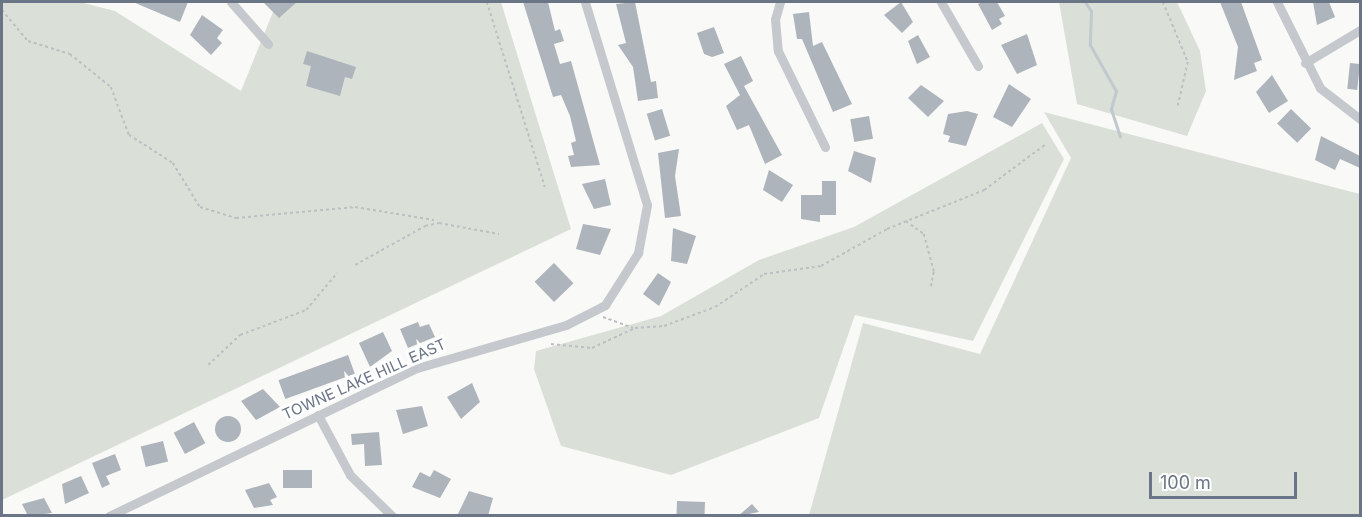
<!DOCTYPE html>
<html>
<head>
<meta charset="utf-8">
<style>
  body { margin:0 }
  #map { position:relative; width:1362px; height:517px; overflow:hidden; background:#f9f9f7; font-family:Inter,sans-serif }
  div>[style] { position:absolute }
  .green>* { inset:0; background:#dae0d8 }
  .stream>* { height:3px; margin:-1.5px; padding:0 1.5px; transform-origin:1.5px; border-radius:1.5px; background:#c1c8ce }
  .building>* { inset:0; background:#aeb4bb; transform-origin:0 0 }
  .round { border-radius:50% }
  .path>* { height:1.5px; margin-top:-0.75px; transform-origin:0; background:repeating-linear-gradient(90deg,#bdbfc2 0 3px,transparent 0 6px) }
  .minor>* { height:9px; margin:-4.5px; padding:0 4.5px; transform-origin:4.5px; border-radius:4.5px; background:#c5c8cc }
  span { translate:-50% -50%; white-space:nowrap; text-align:center; line-height:1.15; -webkit-text-stroke:6px #fff; paint-order:stroke }
  .street-label { font-size:15px; color:#6a7586 }
  .frame { position:absolute; inset:0; border:3px solid #6a7586; pointer-events:none }
  .scale { position:absolute; left:1149px; top:472px; width:148px; height:27px; box-sizing:border-box; border:3px solid #6a7586; border-top:0; padding-left:8px; font-size:18px; line-height:21px; white-space:nowrap; color:#6a7586; -webkit-text-stroke:4px #fff; paint-order:stroke }
</style>
</head>
<body>
<div id="map">
  <div class="green">
    <div style="clip-path:polygon(2px 2px,80px 2px,115px 11px,241px 91px,277px 2px,501px 2px,571px 229px,2px 500px)"></div>
    <div style="clip-path:polygon(1059px 2px,1177px 2px,1200px 51px,1206px 91px,1187px 136px,1077px 104px)"></div>
    <div style="clip-path:polygon(1044px 112px,1360px 194px,1360px 515px,809px 515px,863px 323px,980px 354px,1071px 158px)"></div>
    <div style="clip-path:polygon(1042px 123px,1064px 159px,973px 341px,855px 315px,819px 418px,671px 475px,561px 446px,534px 369px,536px 351px,661px 316px,759px 260px,854px 227px)"></div>
  </div>
  <div class="stream">
    <div style="left:1085px;top:2px;width:11px;rotate:56deg"></div>
    <div style="left:1091px;top:11px;width:34px;rotate:92deg"></div>
    <div style="left:1090px;top:45px;width:53px;rotate:60.5deg"></div>
    <div style="left:1116px;top:91px;width:19px;rotate:106deg"></div>
    <div style="left:1111px;top:109px;width:29px;rotate:72deg"></div>
  </div>
  <div class="building">
    <div style="clip-path:polygon(133px 2px,188px 2px,180px 22px)"></div>
    <div style="clip-path:polygon(263px 2px,297px 2px,279px 18px)"></div>
    <div style="clip-path:polygon(523px 2px,548px 2px,555px 31px,560px 29px,564px 41px,554px 44px,560px 64px,571px 61px,600px 165px,571px 167px,568px 156px,574px 155px,571px 143px,576px 141px,570px 116px,561px 95px,553px 97px)"></div>
    <div style="clip-path:polygon(635px 2px,651px 82px,656px 81px,658px 98px,638px 101px,633px 67px,618px 45px,626px 43px,616px 4px)"></div>
    <div style="clip-path:polygon(901px 2px,913px 22px,902px 33px,884px 15px)"></div>
    <div style="clip-path:polygon(982px 2px,997px 2px,1005px 16px,999px 19px,1002px 24px,992px 30px,978px 4px)"></div>
    <div style="clip-path:polygon(1220px 2px,1241px 2px,1262px 60px,1254px 63px,1257px 71px,1234px 80px,1238px 47px)"></div>
    <div style="clip-path:polygon(1313px 2px,1329px 2px,1335px 17px,1317px 25px)"></div>
    <div style="clip-path:polygon(809px 12px,813px 46px,822px 42px,852px 104px,833px 112px,802px 39px,797px 39px,793px 14px)"></div>
    <div style="clip-path:polygon(202px 15px,223px 30px,217px 38px,222px 43px,211px 55px,190px 35px)"></div>
    <div style="clip-path:polygon(714px 27px,724px 53px,712px 57px,704px 54px,697px 33px)"></div>
    <div style="clip-path:polygon(1027px 34px,1037px 65px,1017px 74px,1001px 45px)"></div>
    <div style="clip-path:polygon(918px 35px,930px 57px,917px 64px,908px 41px)"></div>
    <div style="clip-path:polygon(307px 51px,356px 67px,352px 79px,345px 77px,340px 96px,306px 86px,311px 66px,303px 64px)"></div>
    <div style="clip-path:polygon(741px 56px,753px 81px,744px 86px,782px 155px,765px 164px,749px 125px,737px 130px,726px 106px,740px 95px,724px 64px)"></div>
    <div style="left:1350px;top:63px;width:10px;height:26px;rotate:6deg"></div>
    <div style="clip-path:polygon(1272px 75px,1288px 101px,1269px 113px,1256px 92px)"></div>
    <div style="clip-path:polygon(1009px 84px,1031px 99px,1012px 127px,993px 117px)"></div>
    <div style="clip-path:polygon(921px 85px,944px 101px,928px 117px,908px 98px)"></div>
    <div style="left:662px;top:109px;width:28px;height:16px;rotate:73deg"></div>
    <div style="left:1291px;top:109px;width:28px;height:20px;rotate:44deg"></div>
    <div style="clip-path:polygon(967px 111px,978px 114px,966px 146px,948px 142px,950px 136px,943px 134px,948px 114px)"></div>
    <div style="left:869px;top:116px;width:23px;height:19px;rotate:80deg"></div>
    <div style="clip-path:polygon(1321px 136px,1360px 156px,1360px 168px,1340px 159px,1335px 170px,1315px 160px)"></div>
    <div style="clip-path:polygon(679px 149px,675px 176px,681px 216px,665px 218px,658px 153px)"></div>
    <div style="clip-path:polygon(854px 151px,876px 158px,871px 183px,848px 171px)"></div>
    <div style="clip-path:polygon(769px 170px,793px 185px,782px 202px,763px 190px)"></div>
    <div style="clip-path:polygon(605px 179px,611px 205px,594px 209px,582px 184px)"></div>
    <div style="clip-path:polygon(822px 181px,836px 181px,836px 215px,820px 215px,820px 222px,801px 219px,801px 195px,822px 195px)"></div>
    <div style="clip-path:polygon(583px 224px,611px 229px,600px 255px,576px 249px)"></div>
    <div style="clip-path:polygon(673px 228px,696px 236px,687px 264px,671px 261px)"></div>
    <div style="left:554px;top:263px;width:28px;height:27px;rotate:46deg"></div>
    <div style="clip-path:polygon(658px 273px,671px 282px,659px 306px,643px 294px)"></div>
    <div style="clip-path:polygon(418px 322px,420px 327px,429px 324px,435px 337px,408px 348px,400px 329px)"></div>
    <div style="clip-path:polygon(383px 332px,392px 351px,370px 367px,359px 343px)"></div>
    <div style="left:348px;top:355px;width:20px;height:74px;rotate:70deg"></div>
    <div style="clip-path:polygon(472px 383px,480px 402px,461px 419px,447px 397px)"></div>
    <div style="clip-path:polygon(263px 389px,280px 407px,256px 420px,241px 401px)"></div>
    <div style="clip-path:polygon(422px 406px,428px 426px,403px 434px,396px 410px)"></div>
    <div class="round" style="left:215px;top:416px;width:26px;height:26px"></div>
    <div style="left:194px;top:422px;width:24px;height:23px;rotate:62deg"></div>
    <div style="clip-path:polygon(379px 432px,382px 465px,365px 466px,364px 444px,352px 445px,351px 434px)"></div>
    <div style="left:163px;top:441px;width:21px;height:23px;rotate:76deg"></div>
    <div style="clip-path:polygon(115px 454px,121px 470px,106px 476px,110px 484px,102px 488px,92px 463px)"></div>
    <div style="left:283px;top:470px;width:29px;height:18px"></div>
    <div style="clip-path:polygon(434px 470px,451px 479px,440px 498px,412px 487px,420px 472px,430px 477px)"></div>
    <div style="clip-path:polygon(81px 476px,89px 493px,65px 504px,62px 484px)"></div>
    <div style="clip-path:polygon(269px 483px,277px 497px,270px 500px,273px 505px,254px 508px,245px 490px)"></div>
    <div style="clip-path:polygon(469px 491px,493px 498px,488px 516px,457px 516px)"></div>
    <div style="clip-path:polygon(44px 498px,52px 513px,28px 516px,22px 504px)"></div>
    <div style="left:677px;top:501px;width:28px;height:15px;rotate:2deg"></div>
    <div style="clip-path:polygon(752px 504px,759px 512px,738px 516px)"></div>
  </div>
  <div class="path">
    <div style="left:487px;top:2px;width:194px;rotate:72.6deg"></div>
    <div style="left:1163px;top:2px;width:65px;rotate:67.4deg"></div>
    <div style="left:1188px;top:62px;width:45px;rotate:102.8deg"></div>
    <div style="left:2px;top:10px;width:40px;rotate:50deg"></div>
    <div style="left:28px;top:41px;width:44px;rotate:17.2deg"></div>
    <div style="left:70px;top:54px;width:53px;rotate:38.8deg"></div>
    <div style="left:111px;top:87px;width:51px;rotate:69.4deg"></div>
    <div style="left:129px;top:135px;width:52px;rotate:32.5deg"></div>
    <div style="left:173px;top:163px;width:52px;rotate:58.5deg"></div>
    <div style="left:200px;top:207px;width:38px;rotate:17deg"></div>
    <div style="left:236px;top:218px;width:120px;rotate:-5.3deg"></div>
    <div style="left:355px;top:207px;width:80px;rotate:9.3deg"></div>
    <div style="left:906px;top:221px;width:22px;rotate:36deg"></div>
    <div style="left:924px;top:234px;width:39px;rotate:75deg"></div>
    <div style="left:934px;top:272px;width:15px;rotate:101deg"></div>
    <div style="left:355px;top:265px;width:80px;rotate:-29.1deg"></div>
    <div style="left:425px;top:226px;width:14px;rotate:-12deg"></div>
    <div style="left:439px;top:223px;width:61px;rotate:10.4deg"></div>
    <div style="left:603px;top:317px;width:32px;rotate:20deg"></div>
    <div style="left:551px;top:344px;width:41px;rotate:5.6deg"></div>
    <div style="left:592px;top:348px;width:47px;rotate:-24.9deg"></div>
    <div style="left:635px;top:328px;width:29px;rotate:-4deg"></div>
    <div style="left:664px;top:326px;width:54px;rotate:-20.4deg"></div>
    <div style="left:715px;top:307px;width:59px;rotate:-34deg"></div>
    <div style="left:764px;top:274px;width:58px;rotate:-8deg"></div>
    <div style="left:821px;top:266px;width:76px;rotate:-29.3deg"></div>
    <div style="left:887px;top:229px;width:105px;rotate:-21.9deg"></div>
    <div style="left:984px;top:190px;width:77px;rotate:-36.6deg"></div>
    <div style="left:208px;top:365px;width:44px;rotate:-43.2deg"></div>
    <div style="left:240px;top:335px;width:71px;rotate:-20.7deg"></div>
    <div style="left:306px;top:310px;width:48px;rotate:-50deg"></div>
  </div>
  <div class="minor">
    <div style="left:231px;top:2px;width:56px;rotate:48.6deg"></div>
    <div style="left:780px;top:2px;width:18px;rotate:106deg"></div>
    <div style="left:775px;top:19px;width:32px;rotate:85deg"></div>
    <div style="left:778px;top:51px;width:107px;rotate:63.9deg"></div>
    <div style="left:941px;top:2px;width:74px;rotate:60deg"></div>
    <div style="left:1277px;top:2px;width:96px;rotate:63.4deg"></div>
    <div style="left:1320px;top:88px;width:51px;rotate:37.8deg"></div>
    <div style="left:1305px;top:63px;width:64px;rotate:-31deg"></div>
    <div style="left:318px;top:415px;width:68px;rotate:61.9deg"></div>
    <div style="left:350px;top:475px;width:59px;rotate:44.3deg"></div>
    <div style="left:109px;top:516px;width:342px;rotate:-25.7deg"></div>
    <div style="left:417px;top:368px;width:155px;rotate:-16.1deg"></div>
    <div style="left:566px;top:325px;width:44px;rotate:-27.1deg"></div>
    <div style="left:605px;top:305px;width:62px;rotate:-57.6deg"></div>
    <div style="left:638px;top:253px;width:49px;rotate:-79.4deg"></div>
    <div style="left:647px;top:205px;width:212px;rotate:-107deg"></div>
  </div>
  <div class="street-label">
    <span style="left:364px;top:379px;rotate:-24deg">TOWNE LAKE HILL EAST</span>
  </div>
  <div class="frame"></div>
  <div class="scale">100 m</div>
</div>
</body>
</html>
